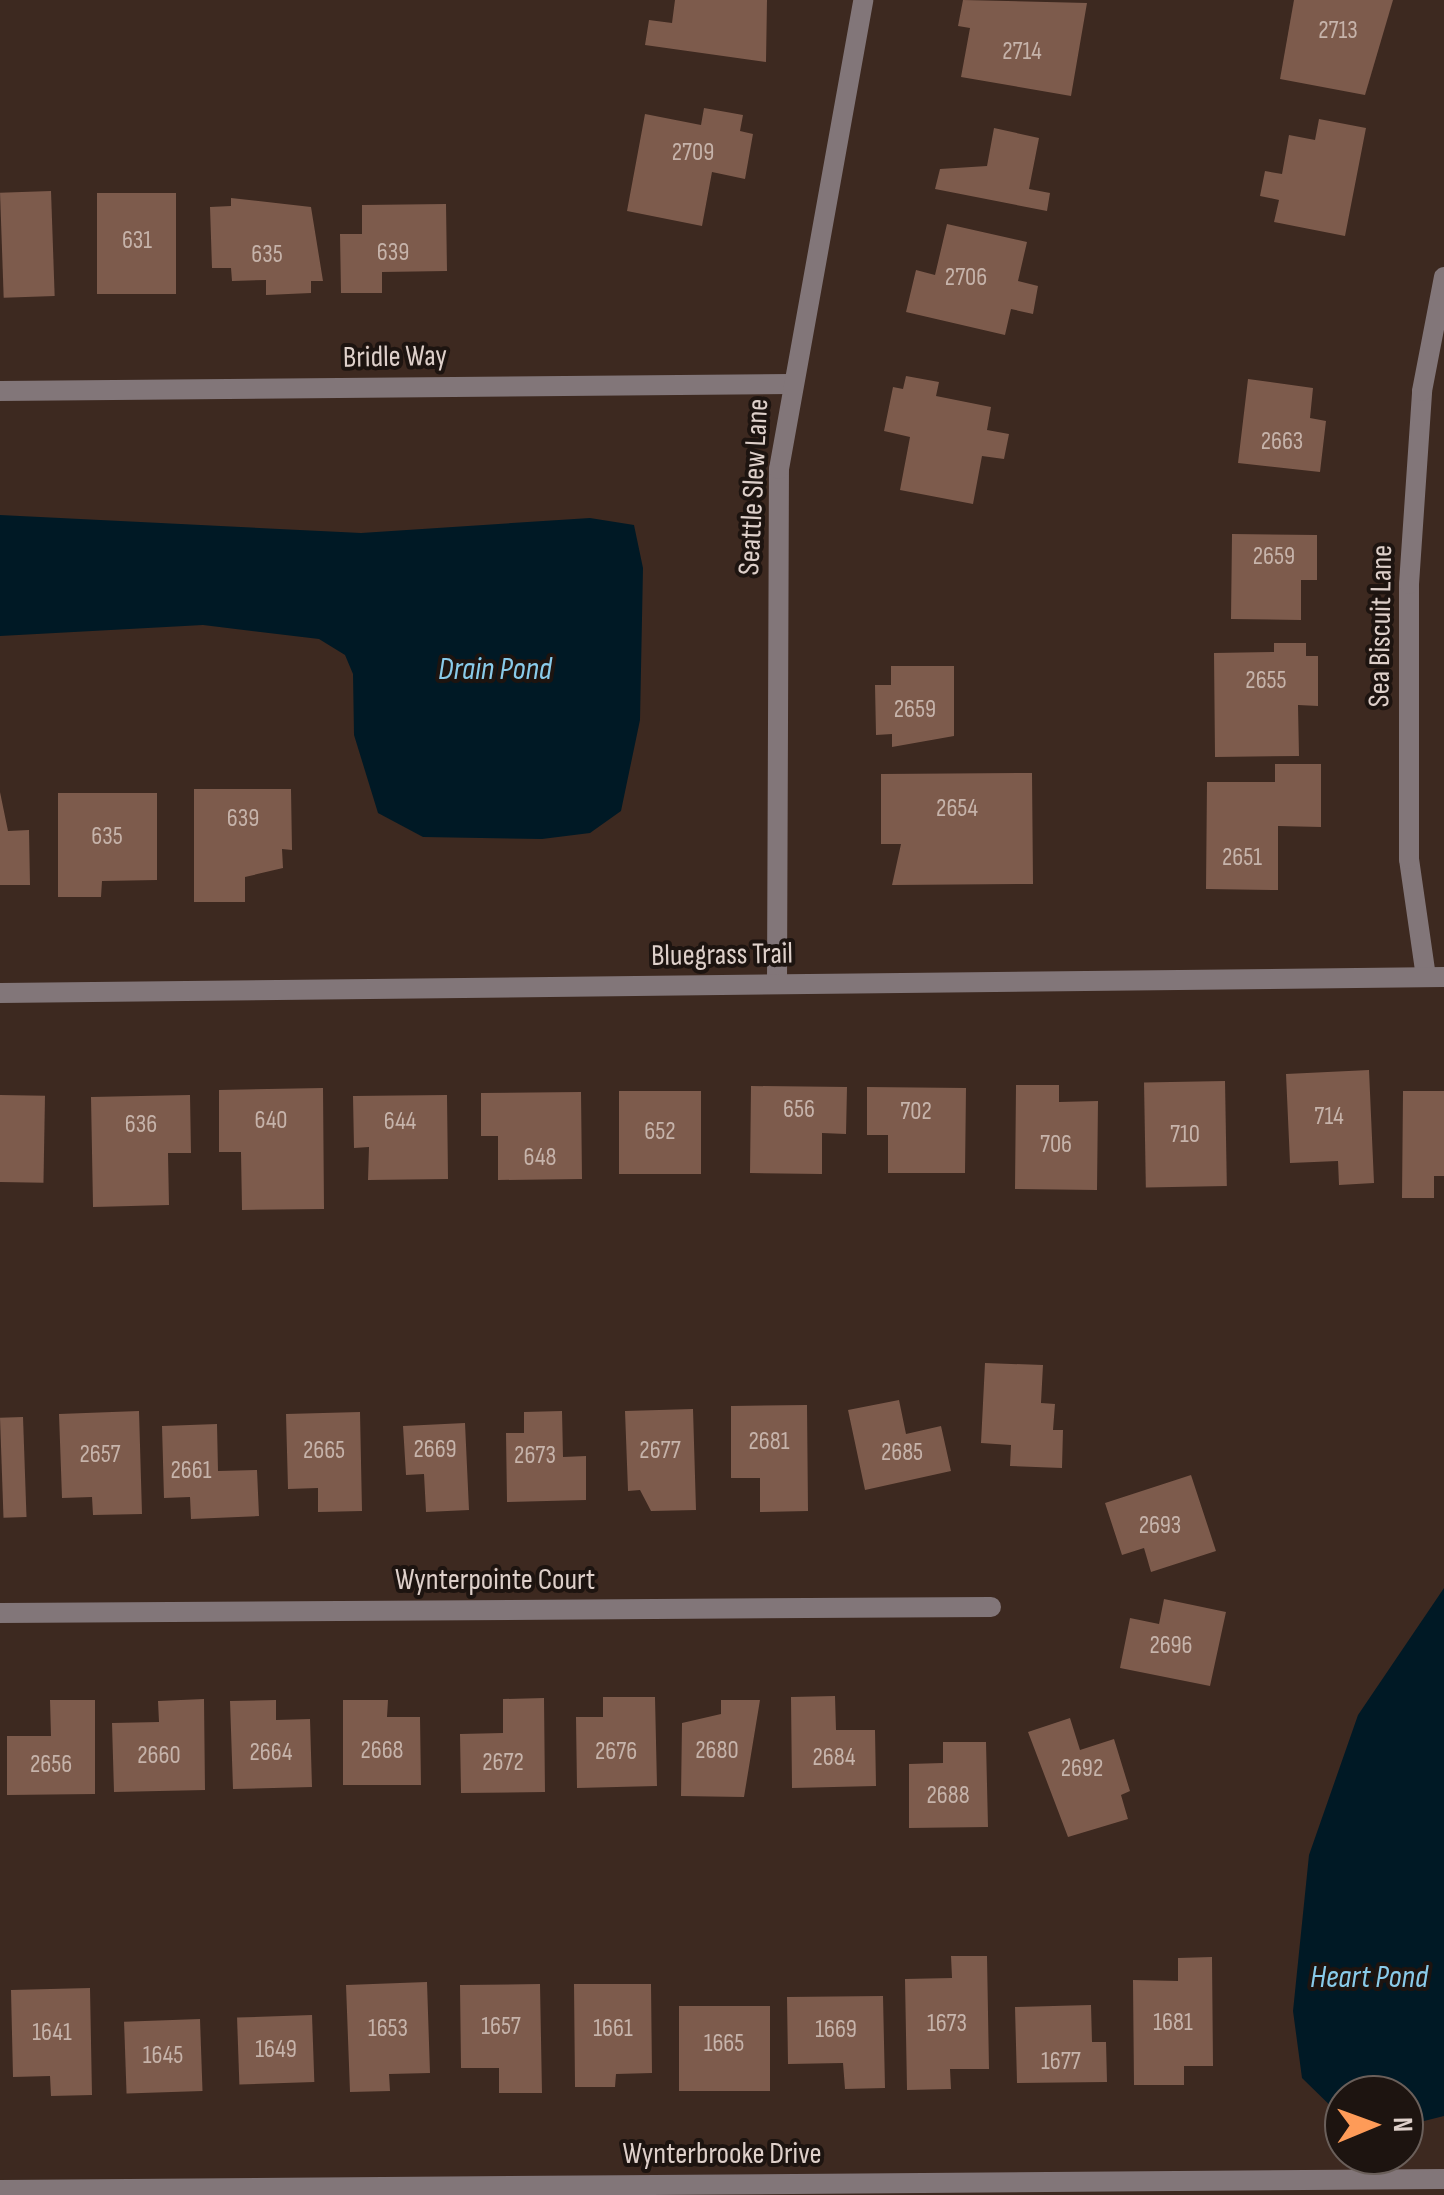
<!DOCTYPE html>
<html>
<head>
<meta charset="utf-8">
<style>
  body { margin:0 }
  #map { position:relative; width:1444px; height:2195px; overflow:hidden; background:#3d2920; font-family:"Sofia Sans Condensed",sans-serif }
  div>[style] { position:absolute }
  .water>* { inset:0; background:#001925 }
  .building>* { inset:0; background:#7d5b4c; transform-origin:0 0 }
  .minor>* { height:20px; margin:-10px; padding:0 10px; transform-origin:10px; border-radius:10px; background:#827679 }
  span { translate:-50% -50%; white-space:nowrap; text-align:center; line-height:1.15; -webkit-text-stroke:8px #1d1410; paint-order:stroke }
  .number-label { font-size:25px; color:#c6b3aa }
  .number-label span { -webkit-text-stroke-width:0 }
  .street-label { font-size:30px; color:#ded0ca }
  .water-label { font-size:32px; color:#89cbea; font-style:italic }
  .north { position:absolute; left:1324px; top:2075px; width:100px; height:100px; box-sizing:border-box; background:#1d1410; border:2px solid #6a5f5a; border-radius:50%; rotate:89deg; font-size:28px; font-weight:700; line-height:40px; text-align:center; color:#ded0ca }
  .north::after { content:''; display:block; margin:auto; width:35px; height:45px; background:#fe9b58; clip-path:polygon(50% 0,100% 100%,50% 72%,0 100%) }
</style>
</head>
<body>
<div id="map">
  <div class="water">
    <div style="clip-path:polygon(0 515px,361px 533px,590px 518px,634px 525px,643px 568px,640px 720px,621px 811px,590px 833px,542px 839px,423px 837px,378px 813px,354px 735px,353px 674px,345px 655px,319px 639px,203px 625px,0 636px)"></div>
    <div style="clip-path:polygon(1444px 1588px,1444px 2116px,1404px 2126px,1404px 2095px,1344px 2095px,1344px 2119px,1302px 2078px,1293px 2011px,1309px 1855px,1358px 1715px)"></div>
  </div>
  <div class="building">
    <div style="clip-path:polygon(675px 0,767px 0,766px 62px,645px 45px,649px 20px,672px 23px)"></div>
    <div style="clip-path:polygon(963px 0,1087px 3px,1071px 96px,961px 77px,970px 28px,958px 26px)"></div>
    <div style="clip-path:polygon(1294px 0,1393px 0,1365px 95px,1280px 79px)"></div>
    <div style="clip-path:polygon(704px 108px,743px 115px,740px 131px,753px 134px,745px 179px,712px 172px,702px 226px,627px 211px,645px 114px,701px 125px)"></div>
    <div style="clip-path:polygon(1319px 119px,1366px 128px,1345px 236px,1274px 222px,1279px 200px,1260px 196px,1265px 171px,1282px 174px,1289px 135px,1315px 140px)"></div>
    <div style="clip-path:polygon(994px 128px,1039px 138px,1029px 189px,1050px 193px,1047px 211px,935px 189px,940px 169px,987px 166px)"></div>
    <div style="left:51px;top:191px;width:105px;height:51px;rotate:88deg"></div>
    <div style="left:176px;top:193px;width:101px;height:79px;rotate:90deg"></div>
    <div style="clip-path:polygon(231px 198px,311px 207px,323px 281px,311px 281px,311px 293px,266px 295px,266px 280px,232px 281px,231px 268px,212px 268px,210px 207px,231px 206px)"></div>
    <div style="clip-path:polygon(446px 204px,447px 271px,382px 272px,382px 293px,341px 293px,340px 234px,362px 234px,362px 205px)"></div>
    <div style="clip-path:polygon(947px 224px,1027px 242px,1018px 281px,1038px 286px,1033px 314px,1011px 309px,1005px 335px,906px 312px,916px 270px,935px 275px)"></div>
    <div style="clip-path:polygon(906px 376px,939px 382px,936px 396px,991px 407px,987px 430px,1009px 434px,1004px 459px,982px 456px,973px 504px,900px 490px,910px 437px,884px 431px,893px 387px,903px 389px)"></div>
    <div style="clip-path:polygon(1248px 379px,1313px 388px,1310px 418px,1326px 421px,1320px 472px,1238px 463px)"></div>
    <div style="clip-path:polygon(1232px 534px,1317px 535px,1317px 580px,1301px 580px,1301px 620px,1231px 619px)"></div>
    <div style="clip-path:polygon(1274px 643px,1306px 643px,1306px 656px,1318px 656px,1318px 706px,1298px 705px,1299px 756px,1215px 757px,1214px 653px,1274px 652px)"></div>
    <div style="clip-path:polygon(891px 666px,954px 666px,954px 736px,892px 747px,892px 734px,876px 735px,875px 685px,891px 685px)"></div>
    <div style="clip-path:polygon(1275px 764px,1321px 764px,1321px 827px,1278px 826px,1278px 890px,1206px 889px,1207px 782px,1275px 782px)"></div>
    <div style="clip-path:polygon(1032px 773px,1033px 884px,892px 885px,901px 844px,881px 844px,881px 774px)"></div>
    <div style="clip-path:polygon(194px 789px,291px 789px,292px 850px,282px 849px,283px 868px,245px 877px,245px 902px,194px 902px)"></div>
    <div style="clip-path:polygon(0 792px,8px 831px,29px 830px,30px 885px,0 885px)"></div>
    <div style="clip-path:polygon(58px 793px,157px 793px,157px 880px,102px 881px,101px 897px,58px 897px)"></div>
    <div style="clip-path:polygon(1369px 1070px,1374px 1183px,1339px 1185px,1338px 1161px,1290px 1163px,1286px 1074px)"></div>
    <div style="left:1225px;top:1081px;width:105px;height:81px;rotate:89deg"></div>
    <div style="clip-path:polygon(1016px 1085px,1059px 1085px,1059px 1102px,1098px 1101px,1097px 1190px,1015px 1189px)"></div>
    <div style="clip-path:polygon(751px 1086px,847px 1087px,846px 1134px,822px 1133px,822px 1174px,750px 1173px)"></div>
    <div style="clip-path:polygon(867px 1087px,966px 1088px,965px 1173px,888px 1173px,888px 1135px,867px 1135px)"></div>
    <div style="clip-path:polygon(323px 1088px,324px 1209px,242px 1210px,241px 1152px,219px 1152px,219px 1090px)"></div>
    <div style="left:619px;top:1091px;width:82px;height:83px"></div>
    <div style="clip-path:polygon(1403px 1091px,1444px 1091px,1444px 1176px,1434px 1176px,1434px 1198px,1402px 1198px)"></div>
    <div style="clip-path:polygon(581px 1092px,582px 1179px,498px 1180px,498px 1136px,481px 1136px,481px 1093px)"></div>
    <div style="left:0;top:1095px;width:45px;height:87px;rotate:1deg"></div>
    <div style="clip-path:polygon(190px 1095px,191px 1153px,168px 1153px,169px 1205px,93px 1207px,91px 1097px)"></div>
    <div style="clip-path:polygon(447px 1095px,448px 1179px,368px 1180px,369px 1147px,354px 1148px,353px 1096px)"></div>
    <div style="clip-path:polygon(985px 1363px,1043px 1365px,1041px 1403px,1055px 1404px,1053px 1430px,1063px 1430px,1062px 1468px,1010px 1466px,1011px 1445px,981px 1443px)"></div>
    <div style="clip-path:polygon(899px 1400px,906px 1434px,941px 1426px,951px 1471px,865px 1490px,848px 1410px)"></div>
    <div style="clip-path:polygon(807px 1405px,808px 1511px,760px 1512px,760px 1478px,731px 1478px,731px 1406px)"></div>
    <div style="clip-path:polygon(693px 1409px,696px 1510px,651px 1511px,640px 1490px,628px 1491px,625px 1411px)"></div>
    <div style="clip-path:polygon(139px 1411px,142px 1514px,93px 1515px,92px 1497px,62px 1498px,59px 1414px)"></div>
    <div style="clip-path:polygon(562px 1411px,563px 1457px,586px 1456px,586px 1500px,507px 1502px,506px 1433px,524px 1433px,524px 1412px)"></div>
    <div style="clip-path:polygon(360px 1412px,362px 1511px,318px 1512px,318px 1488px,288px 1489px,286px 1414px)"></div>
    <div style="left:23px;top:1417px;width:100px;height:23px;rotate:88deg"></div>
    <div style="clip-path:polygon(465px 1423px,469px 1510px,426px 1512px,424px 1474px,406px 1475px,403px 1426px)"></div>
    <div style="clip-path:polygon(217px 1424px,218px 1471px,257px 1470px,259px 1516px,191px 1519px,190px 1497px,164px 1498px,162px 1426px)"></div>
    <div style="clip-path:polygon(1191px 1475px,1216px 1551px,1151px 1572px,1144px 1548px,1122px 1555px,1105px 1503px)"></div>
    <div style="clip-path:polygon(1164px 1599px,1226px 1612px,1210px 1686px,1120px 1668px,1130px 1618px,1159px 1624px)"></div>
    <div style="clip-path:polygon(835px 1696px,836px 1730px,875px 1730px,876px 1786px,792px 1788px,791px 1697px)"></div>
    <div style="clip-path:polygon(603px 1697px,655px 1697px,657px 1786px,577px 1788px,576px 1717px,603px 1717px)"></div>
    <div style="clip-path:polygon(544px 1698px,545px 1792px,461px 1793px,460px 1734px,503px 1733px,503px 1699px)"></div>
    <div style="clip-path:polygon(204px 1699px,205px 1790px,114px 1792px,112px 1723px,159px 1722px,158px 1701px)"></div>
    <div style="clip-path:polygon(50px 1700px,95px 1700px,95px 1794px,7px 1795px,7px 1736px,51px 1736px)"></div>
    <div style="clip-path:polygon(276px 1700px,276px 1720px,310px 1719px,312px 1787px,233px 1789px,230px 1701px)"></div>
    <div style="clip-path:polygon(343px 1700px,388px 1700px,387px 1717px,420px 1717px,421px 1785px,343px 1785px)"></div>
    <div style="clip-path:polygon(721px 1700px,760px 1700px,744px 1797px,681px 1796px,682px 1723px,721px 1714px)"></div>
    <div style="clip-path:polygon(1070px 1718px,1080px 1750px,1114px 1739px,1130px 1791px,1121px 1795px,1128px 1819px,1068px 1837px,1028px 1732px)"></div>
    <div style="clip-path:polygon(943px 1742px,986px 1742px,988px 1827px,909px 1828px,909px 1764px,943px 1763px)"></div>
    <div style="clip-path:polygon(951px 1956px,987px 1956px,989px 2069px,950px 2069px,951px 2089px,907px 2090px,905px 1979px,952px 1978px)"></div>
    <div style="clip-path:polygon(1212px 1957px,1213px 2066px,1184px 2066px,1184px 2085px,1134px 2085px,1133px 1980px,1178px 1981px,1178px 1958px)"></div>
    <div style="clip-path:polygon(427px 1982px,430px 2073px,389px 2074px,390px 2091px,350px 2092px,346px 1985px)"></div>
    <div style="clip-path:polygon(540px 1984px,542px 2093px,499px 2093px,499px 2068px,461px 2068px,460px 1985px)"></div>
    <div style="clip-path:polygon(574px 1984px,651px 1984px,652px 2073px,616px 2074px,615px 2087px,575px 2087px)"></div>
    <div style="clip-path:polygon(90px 1988px,92px 2095px,51px 2096px,50px 2076px,13px 2077px,11px 1990px)"></div>
    <div style="clip-path:polygon(883px 1996px,885px 2088px,845px 2089px,843px 2063px,788px 2064px,787px 1997px)"></div>
    <div style="clip-path:polygon(1091px 2005px,1092px 2042px,1106px 2042px,1107px 2082px,1017px 2083px,1015px 2007px)"></div>
    <div style="left:679px;top:2006px;width:91px;height:85px"></div>
    <div style="left:312px;top:2015px;width:67px;height:75px;rotate:88deg"></div>
    <div style="left:200px;top:2019px;width:72px;height:76px;rotate:88deg"></div>
  </div>
  <div class="minor">
    <div style="left:0;top:391px;width:790px;rotate:-0.51deg"></div>
    <div style="left:1426px;top:977px;width:119px;rotate:-98.2deg"></div>
    <div style="left:1409px;top:859px;width:275px;rotate:-90deg"></div>
    <div style="left:1409px;top:584px;width:193px;rotate:-86.1deg"></div>
    <div style="left:1422px;top:391px;width:116px;rotate:-79.1deg"></div>
    <div style="left:777px;top:984px;width:515px;rotate:-89.78deg"></div>
    <div style="left:779px;top:469px;width:476px;rotate:-79.8deg"></div>
    <div style="left:0;top:993px;width:1444px;rotate:-0.63deg"></div>
    <div style="left:0;top:1613px;width:991px;rotate:-0.35deg"></div>
    <div style="left:0;top:2190px;width:1444px;rotate:-0.44deg"></div>
  </div>
  <div class="number-label">
    <span style="left:1338px;top:31px">2713</span>
    <span style="left:1022px;top:52px">2714</span>
    <span style="left:693px;top:153px">2709</span>
    <span style="left:137px;top:241px">631</span>
    <span style="left:393px;top:253px">639</span>
    <span style="left:267px;top:255px">635</span>
    <span style="left:966px;top:278px">2706</span>
    <span style="left:1282px;top:442px">2663</span>
    <span style="left:1274px;top:557px">2659</span>
    <span style="left:1266px;top:681px">2655</span>
    <span style="left:915px;top:710px">2659</span>
    <span style="left:957px;top:809px">2654</span>
    <span style="left:243px;top:819px">639</span>
    <span style="left:107px;top:837px">635</span>
    <span style="left:1242px;top:858px">2651</span>
    <span style="left:799px;top:1110px">656</span>
    <span style="left:916px;top:1112px">702</span>
    <span style="left:1329px;top:1117px">714</span>
    <span style="left:271px;top:1121px">640</span>
    <span style="left:400px;top:1122px">644</span>
    <span style="left:141px;top:1125px">636</span>
    <span style="left:660px;top:1132px">652</span>
    <span style="left:1185px;top:1135px">710</span>
    <span style="left:1056px;top:1145px">706</span>
    <span style="left:540px;top:1158px">648</span>
    <span style="left:769px;top:1442px">2681</span>
    <span style="left:435px;top:1450px">2669</span>
    <span style="left:324px;top:1451px">2665</span>
    <span style="left:660px;top:1451px">2677</span>
    <span style="left:902px;top:1453px">2685</span>
    <span style="left:100px;top:1455px">2657</span>
    <span style="left:535px;top:1456px">2673</span>
    <span style="left:191px;top:1471px">2661</span>
    <span style="left:1160px;top:1526px">2693</span>
    <span style="left:1171px;top:1646px">2696</span>
    <span style="left:382px;top:1751px">2668</span>
    <span style="left:717px;top:1751px">2680</span>
    <span style="left:616px;top:1752px">2676</span>
    <span style="left:271px;top:1753px">2664</span>
    <span style="left:159px;top:1756px">2660</span>
    <span style="left:834px;top:1758px">2684</span>
    <span style="left:503px;top:1763px">2672</span>
    <span style="left:51px;top:1765px">2656</span>
    <span style="left:1082px;top:1769px">2692</span>
    <span style="left:948px;top:1796px">2688</span>
    <span style="left:1173px;top:2023px">1681</span>
    <span style="left:947px;top:2024px">1673</span>
    <span style="left:501px;top:2027px">1657</span>
    <span style="left:388px;top:2029px">1653</span>
    <span style="left:613px;top:2029px">1661</span>
    <span style="left:836px;top:2030px">1669</span>
    <span style="left:52px;top:2033px">1641</span>
    <span style="left:724px;top:2044px">1665</span>
    <span style="left:276px;top:2050px">1649</span>
    <span style="left:163px;top:2056px">1645</span>
    <span style="left:1061px;top:2062px">1677</span>
  </div>
  <div class="street-label">
    <span style="left:395px;top:357px;rotate:-1deg">Bridle Way</span>
    <span style="left:754px;top:487px;rotate:-87deg">Seattle Slew Lane</span>
    <span style="left:1381px;top:626px;rotate:-89deg">Sea Biscuit Lane</span>
    <span style="left:722px;top:955px;rotate:-1deg">Bluegrass Trail</span>
    <span style="left:495px;top:1580px">Wynterpointe Court</span>
    <span style="left:722px;top:2154px">Wynterbrooke Drive</span>
  </div>
  <div class="water-label">
    <span style="left:495px;top:670px">Drain Pond</span>
    <span style="left:1369px;top:1978px">Heart Pond</span>
  </div>
  <div class="north">N</div>
</div>
</body>
</html>
